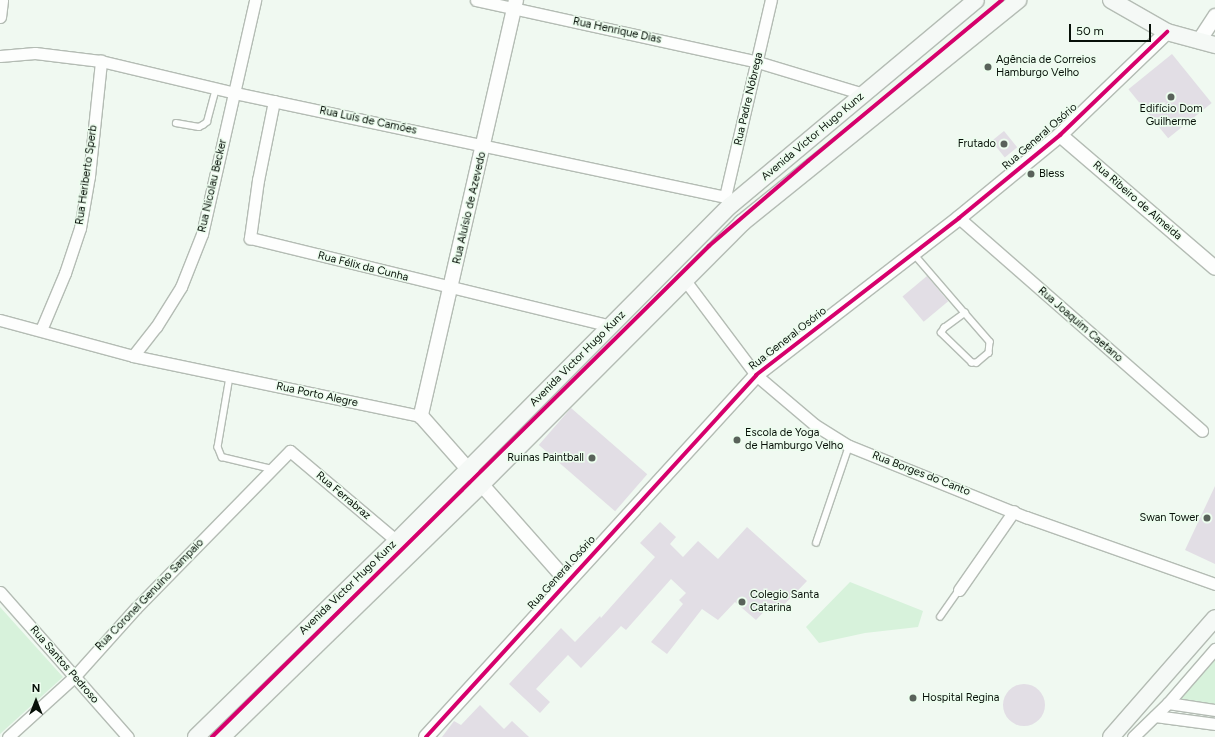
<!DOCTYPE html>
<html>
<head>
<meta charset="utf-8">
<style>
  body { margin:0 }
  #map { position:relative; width:1215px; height:737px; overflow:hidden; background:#f0f9f1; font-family:Figtree,sans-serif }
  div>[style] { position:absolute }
  .green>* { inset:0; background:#d7f2db }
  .building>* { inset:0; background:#e2dee5; transform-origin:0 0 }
  .round { border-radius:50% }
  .roads { filter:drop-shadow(1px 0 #b4bcb4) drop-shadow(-1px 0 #b4bcb4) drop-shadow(0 1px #b4bcb4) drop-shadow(0 -1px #b4bcb4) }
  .service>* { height:5.5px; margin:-2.75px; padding:0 2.75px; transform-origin:2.75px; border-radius:2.75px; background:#fdfefd }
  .minor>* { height:11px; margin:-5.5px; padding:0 5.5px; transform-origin:5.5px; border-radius:5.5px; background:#fdfefd }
  .tertiary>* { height:14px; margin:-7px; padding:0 7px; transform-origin:7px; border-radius:7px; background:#fdfefd }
  .secondary>* { height:16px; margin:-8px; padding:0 8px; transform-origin:8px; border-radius:8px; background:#f5f9f6 }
  .cycleway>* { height:4px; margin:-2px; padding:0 2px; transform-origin:2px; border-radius:2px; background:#d6006c }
  .dots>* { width:11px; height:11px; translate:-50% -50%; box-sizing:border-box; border:2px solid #ecfdee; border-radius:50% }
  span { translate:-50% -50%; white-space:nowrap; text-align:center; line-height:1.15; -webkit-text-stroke:3px #ecfdee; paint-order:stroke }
  .street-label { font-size:11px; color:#071008 }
  .poi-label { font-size:11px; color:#071008 }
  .left { translate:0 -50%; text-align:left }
  .right { translate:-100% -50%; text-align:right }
  .north { position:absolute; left:16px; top:681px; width:40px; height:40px; -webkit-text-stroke:3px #ecfdee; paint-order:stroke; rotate:0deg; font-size:11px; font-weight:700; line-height:16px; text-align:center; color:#071008 }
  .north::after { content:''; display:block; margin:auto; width:14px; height:18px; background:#071008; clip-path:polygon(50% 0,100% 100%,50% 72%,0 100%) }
  .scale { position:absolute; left:1069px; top:24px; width:82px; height:18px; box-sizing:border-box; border:2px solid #071008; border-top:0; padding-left:5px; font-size:12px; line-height:14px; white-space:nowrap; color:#071008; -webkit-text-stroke:3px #ecfdee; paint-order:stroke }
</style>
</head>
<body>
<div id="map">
  <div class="green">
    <div style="clip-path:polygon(850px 582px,923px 611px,918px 627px,865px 633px,819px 643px,806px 627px)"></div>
    <div style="clip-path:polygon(0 607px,63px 677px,0 734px)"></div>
    <div style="clip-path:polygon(1215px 651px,1215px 706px,1174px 701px)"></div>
  </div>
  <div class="building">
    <div style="left:1172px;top:54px;width:63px;height:56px;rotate:51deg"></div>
    <div style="left:1004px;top:131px;width:21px;height:16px;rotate:51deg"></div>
    <div style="left:927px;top:276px;width:33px;height:32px;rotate:50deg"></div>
    <div style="left:571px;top:408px;width:101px;height:49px;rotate:41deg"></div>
    <div style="clip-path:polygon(1215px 486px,1215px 564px,1185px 550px)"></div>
    <div style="clip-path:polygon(660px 522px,676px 537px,670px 544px,683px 557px,698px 541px,718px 559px,747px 527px,807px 581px,777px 612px,770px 605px,756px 620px,735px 602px,718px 620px,702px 609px,667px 654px,651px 642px,683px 604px,679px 600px,686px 593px,671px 579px,626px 630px,621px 626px,581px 668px,568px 655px,536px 689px,550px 702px,540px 713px,509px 684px,561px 628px,575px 642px,600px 616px,601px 618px,655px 557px,640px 543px)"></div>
    <div class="round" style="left:1003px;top:684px;width:42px;height:42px"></div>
    <div style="clip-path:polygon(480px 705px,504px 729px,512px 721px,529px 737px,442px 737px,454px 721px,461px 725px)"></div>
  </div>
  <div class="roads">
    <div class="service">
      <div style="left:176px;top:123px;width:23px;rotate:10deg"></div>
      <div style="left:199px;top:127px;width:4px;rotate:-27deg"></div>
      <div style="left:203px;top:125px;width:5px;rotate:-37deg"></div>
      <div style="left:207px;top:122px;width:34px;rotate:-75deg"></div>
      <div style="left:914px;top:254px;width:78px;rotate:49.2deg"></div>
      <div style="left:965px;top:313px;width:38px;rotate:49deg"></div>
      <div style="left:990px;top:342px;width:11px;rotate:95deg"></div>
      <div style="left:989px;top:353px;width:16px;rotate:140deg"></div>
      <div style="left:977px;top:363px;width:5px;rotate:180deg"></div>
      <div style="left:972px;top:363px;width:43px;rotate:-135.9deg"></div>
      <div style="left:941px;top:333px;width:6px;rotate:-59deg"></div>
      <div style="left:944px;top:328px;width:26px;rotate:-36deg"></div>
      <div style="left:230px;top:377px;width:71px;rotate:99.7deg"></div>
      <div style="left:218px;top:447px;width:11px;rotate:68deg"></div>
      <div style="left:222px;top:457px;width:51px;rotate:13.5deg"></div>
      <div style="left:816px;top:543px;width:102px;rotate:-71.2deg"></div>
      <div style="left:940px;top:617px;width:33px;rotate:-55deg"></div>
    </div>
    <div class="minor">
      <div style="left:476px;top:0;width:289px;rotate:12.4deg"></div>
      <div style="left:758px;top:62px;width:110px;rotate:16.9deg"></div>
      <div style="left:0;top:17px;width:17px;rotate:-83deg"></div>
      <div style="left:0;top:56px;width:35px;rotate:-5deg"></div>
      <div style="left:35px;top:53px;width:66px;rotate:6.9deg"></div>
      <div style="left:101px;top:61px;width:138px;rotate:13.4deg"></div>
      <div style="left:235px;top:93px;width:501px;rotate:11.98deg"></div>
      <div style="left:725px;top:197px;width:10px;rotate:53deg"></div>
      <div style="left:274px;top:101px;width:81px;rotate:101.4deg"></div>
      <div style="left:258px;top:180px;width:59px;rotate:97.9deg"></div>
      <div style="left:250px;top:238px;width:372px;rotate:13.7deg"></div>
      <div style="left:725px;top:197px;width:202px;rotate:-76.9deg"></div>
      <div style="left:959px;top:218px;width:323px;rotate:41.2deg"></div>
      <div style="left:684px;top:279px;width:120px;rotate:53.1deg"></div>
      <div style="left:756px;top:375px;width:77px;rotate:40.3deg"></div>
      <div style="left:815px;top:425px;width:40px;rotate:32deg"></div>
      <div style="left:849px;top:446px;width:191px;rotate:21.9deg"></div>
      <div style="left:1026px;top:517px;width:201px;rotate:19.5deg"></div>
      <div style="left:0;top:320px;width:138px;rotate:15.1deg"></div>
      <div style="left:133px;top:356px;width:294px;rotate:11.8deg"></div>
      <div style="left:41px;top:330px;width:62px;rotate:-67.2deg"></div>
      <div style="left:65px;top:273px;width:47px;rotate:-71.6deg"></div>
      <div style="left:80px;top:228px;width:53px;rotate:-80.2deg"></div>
      <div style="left:89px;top:176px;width:116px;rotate:-84deg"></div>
      <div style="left:133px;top:356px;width:37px;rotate:-52deg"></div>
      <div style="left:156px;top:327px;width:47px;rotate:-58deg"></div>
      <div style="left:181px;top:287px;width:57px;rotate:-68.4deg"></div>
      <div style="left:202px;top:234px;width:240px;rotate:-77.2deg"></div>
      <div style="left:959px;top:590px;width:96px;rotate:-55.2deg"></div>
      <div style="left:0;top:592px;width:193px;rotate:48.6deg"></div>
      <div style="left:1168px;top:703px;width:48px;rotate:8.5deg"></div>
      <div style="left:1155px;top:716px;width:61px;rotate:7.6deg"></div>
      <div style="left:8px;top:737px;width:89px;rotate:-42.3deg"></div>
      <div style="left:74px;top:677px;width:93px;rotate:-48.1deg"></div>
      <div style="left:136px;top:608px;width:220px;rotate:-45.6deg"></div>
      <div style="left:290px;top:451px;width:140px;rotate:40.1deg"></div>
      <div style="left:1133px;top:737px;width:49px;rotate:-44.2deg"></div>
      <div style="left:1168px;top:703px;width:72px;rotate:-49deg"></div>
    </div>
    <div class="tertiary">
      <div style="left:516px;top:0;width:427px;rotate:102.9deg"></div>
      <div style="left:421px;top:416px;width:220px;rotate:48.5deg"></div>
      <div style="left:1199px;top:41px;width:30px;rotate:-57deg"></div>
      <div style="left:1060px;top:135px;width:204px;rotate:40.6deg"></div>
      <div style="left:426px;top:737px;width:490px;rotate:-47.6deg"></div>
      <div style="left:756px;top:375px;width:257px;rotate:-37.7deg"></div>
      <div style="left:959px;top:218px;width:131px;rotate:-39.4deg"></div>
      <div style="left:1060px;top:135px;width:149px;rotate:-43.9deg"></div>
    </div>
    <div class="secondary">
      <div style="left:1111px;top:0;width:64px;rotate:29.7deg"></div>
      <div style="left:1167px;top:32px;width:50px;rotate:15.2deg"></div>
      <div style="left:196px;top:737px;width:281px;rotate:-44.3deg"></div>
      <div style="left:397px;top:541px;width:474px;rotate:-45.2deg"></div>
      <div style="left:731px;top:205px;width:319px;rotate:-39.9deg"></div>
      <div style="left:222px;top:737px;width:361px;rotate:-44.2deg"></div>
      <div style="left:481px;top:485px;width:370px;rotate:-45.1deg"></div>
      <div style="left:742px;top:223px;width:355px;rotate:-38.9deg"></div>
      <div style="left:1111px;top:737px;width:158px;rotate:-48.8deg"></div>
    </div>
  </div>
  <div class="cycleway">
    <div style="left:212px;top:737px;width:699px;rotate:-44.65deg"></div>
    <div style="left:709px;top:246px;width:130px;rotate:-40.6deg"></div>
    <div style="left:808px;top:161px;width:252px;rotate:-39.7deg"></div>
    <div style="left:426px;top:737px;width:490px;rotate:-47.6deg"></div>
    <div style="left:756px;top:375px;width:257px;rotate:-37.7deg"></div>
    <div style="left:959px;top:218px;width:131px;rotate:-39.4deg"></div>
    <div style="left:1060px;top:135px;width:149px;rotate:-43.9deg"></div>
  </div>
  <div class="dots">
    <div style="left:988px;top:67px;background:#59625a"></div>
    <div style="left:1171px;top:97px;background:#59625a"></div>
    <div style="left:1004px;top:144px;background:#59625a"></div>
    <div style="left:1031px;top:174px;background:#59625a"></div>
    <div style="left:737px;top:440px;background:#59625a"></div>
    <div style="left:592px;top:458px;background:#59625a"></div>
    <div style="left:1207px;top:518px;background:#59625a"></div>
    <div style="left:742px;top:602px;background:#59625a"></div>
    <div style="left:913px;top:698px;background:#59625a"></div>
  </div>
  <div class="street-label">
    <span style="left:617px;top:31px;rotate:12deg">Rua Henrique Dias</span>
    <span style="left:749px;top:99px;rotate:-77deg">Rua Padre Nóbrega</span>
    <span style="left:368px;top:121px;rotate:12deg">Rua Luís de Camões</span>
    <span style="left:813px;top:137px;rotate:-40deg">Avenida Victor Hugo Kunz</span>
    <span style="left:1040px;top:137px;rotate:-41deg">Rua General Osório</span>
    <span style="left:87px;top:175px;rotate:-82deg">Rua Heriberto Sperb</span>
    <span style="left:213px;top:186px;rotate:-77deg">Rua Nicolau Becker</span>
    <span style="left:1137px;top:201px;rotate:41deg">Rua Ribeiro de Almeida</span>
    <span style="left:470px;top:208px;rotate:-77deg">Rua Aluísio de Azevedo</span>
    <span style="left:363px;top:267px;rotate:14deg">Rua Félix da Cunha</span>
    <span style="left:1080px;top:325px;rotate:41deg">Rua Joaquim Caetano</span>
    <span style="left:788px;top:339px;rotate:-38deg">Rua General Osório</span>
    <span style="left:578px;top:359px;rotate:-45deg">Avenida Victor Hugo Kunz</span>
    <span style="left:317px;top:395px;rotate:12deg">Rua Porto Alegre</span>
    <span style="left:921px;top:474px;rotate:21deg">Rua Borges do Canto</span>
    <span style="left:343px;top:496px;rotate:40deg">Rua Ferrabraz</span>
    <span style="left:562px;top:573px;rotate:-48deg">Rua General Osório</span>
    <span style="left:348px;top:588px;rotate:-44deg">Avenida Victor Hugo Kunz</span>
    <span style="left:150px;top:595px;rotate:-46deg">Rua Coronel Genuíno Sampaio</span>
    <span style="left:64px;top:665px;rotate:49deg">Rua Santos Pedroso</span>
  </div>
  <div class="poi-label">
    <span class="left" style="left:996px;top:67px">Agência de Correios<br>Hamburgo Velho</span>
    <span style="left:1171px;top:116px">Edifício Dom<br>Guilherme</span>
    <span class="right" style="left:996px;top:144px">Frutado</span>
    <span class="left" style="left:1039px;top:174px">Bless</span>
    <span class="left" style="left:745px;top:440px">Escola de Yoga<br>de Hamburgo Velho</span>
    <span class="right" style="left:584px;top:458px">Ruinas Paintball</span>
    <span class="right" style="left:1199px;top:518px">Swan Tower</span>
    <span class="left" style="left:750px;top:602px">Colegio Santa<br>Catarina</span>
    <span class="left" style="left:922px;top:698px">Hospital Regina</span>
  </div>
  <div class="north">N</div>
  <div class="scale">50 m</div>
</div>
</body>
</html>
